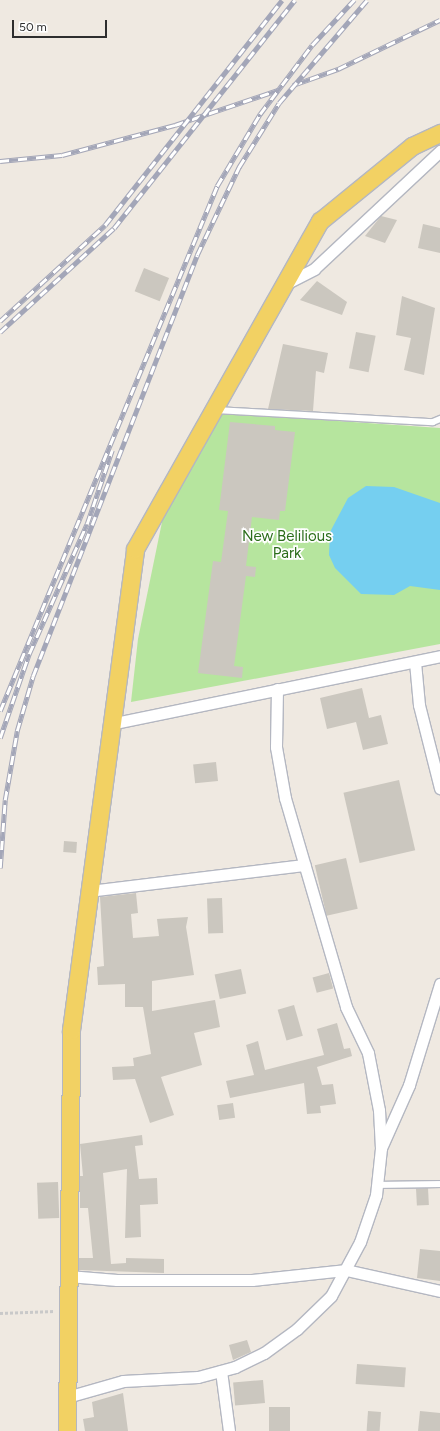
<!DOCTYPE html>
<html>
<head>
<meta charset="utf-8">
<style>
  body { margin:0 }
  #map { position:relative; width:440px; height:1431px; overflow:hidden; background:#efe9e1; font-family:Figtree,sans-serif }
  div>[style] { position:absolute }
  .green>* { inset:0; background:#b6e59e }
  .water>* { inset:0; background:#75cff0 }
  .building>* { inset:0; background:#cbc7bf; transform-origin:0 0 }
  .path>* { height:2.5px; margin-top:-1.25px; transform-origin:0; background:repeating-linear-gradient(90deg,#c9c9c9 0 3px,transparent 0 5px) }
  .roads { filter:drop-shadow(1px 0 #b4b7c1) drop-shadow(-1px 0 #b4b7c1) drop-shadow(0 1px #b4b7c1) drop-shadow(0 -1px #b4b7c1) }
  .service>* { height:5.5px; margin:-2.75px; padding:0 2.75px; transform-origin:2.75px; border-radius:2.75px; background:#fff }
  .minor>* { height:11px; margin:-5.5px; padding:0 5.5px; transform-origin:5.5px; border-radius:5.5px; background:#fff }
  .primary>* { height:17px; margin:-8.5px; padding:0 8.5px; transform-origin:8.5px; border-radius:8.5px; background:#f2d163 }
  .rail>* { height:4.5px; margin-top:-2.25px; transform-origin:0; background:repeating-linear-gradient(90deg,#fff 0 9px,#a3a6b8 0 18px); box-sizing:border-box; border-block:1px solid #a3a6b8 }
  span { translate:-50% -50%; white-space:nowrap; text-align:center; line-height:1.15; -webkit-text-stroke:3.5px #fff; paint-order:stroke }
  .park-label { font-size:15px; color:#2c6e1b }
  .scale { position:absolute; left:12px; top:20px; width:95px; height:18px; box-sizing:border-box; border:2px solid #2e2e2e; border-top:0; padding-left:5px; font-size:12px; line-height:14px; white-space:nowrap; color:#2e2e2e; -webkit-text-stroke:3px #fff; paint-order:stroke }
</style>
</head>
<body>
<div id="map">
  <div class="green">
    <div style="clip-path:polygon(220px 413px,440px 428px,440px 644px,131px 702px,138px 639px,170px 483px)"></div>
  </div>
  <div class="water">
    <div style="clip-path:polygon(366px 486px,394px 487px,440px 503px,440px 590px,410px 586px,394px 595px,361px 594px,335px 568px,329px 555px,330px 532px,348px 498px)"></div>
  </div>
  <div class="building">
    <div style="clip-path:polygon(381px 216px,397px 220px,385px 243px,365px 236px)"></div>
    <div style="clip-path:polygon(423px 224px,440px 228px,440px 253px,418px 248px)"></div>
    <div style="left:144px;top:268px;width:27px;height:25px;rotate:22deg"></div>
    <div style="clip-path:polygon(317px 281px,347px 302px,342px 315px,300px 300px)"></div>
    <div style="clip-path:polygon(402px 296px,435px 308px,424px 375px,404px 370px,411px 338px,396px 335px)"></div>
    <div style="left:356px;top:332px;width:20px;height:37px;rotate:11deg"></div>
    <div style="clip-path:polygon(283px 344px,328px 353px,324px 373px,316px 371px,313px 411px,268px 409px)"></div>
    <div style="clip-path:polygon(230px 422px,275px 426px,275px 430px,295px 432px,285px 511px,280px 511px,279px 520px,252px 517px,246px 566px,256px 567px,255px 577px,246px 576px,234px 666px,243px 667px,242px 678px,198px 673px,213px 561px,221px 562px,228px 511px,219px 510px)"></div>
    <div style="clip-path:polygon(362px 688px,369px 718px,381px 715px,388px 744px,363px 750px,356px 722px,327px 729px,320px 698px)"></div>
    <div style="left:216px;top:762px;width:19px;height:23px;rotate:84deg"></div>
    <div style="left:399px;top:780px;width:72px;height:57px;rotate:77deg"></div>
    <div style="left:64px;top:841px;width:13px;height:11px;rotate:4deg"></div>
    <div style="left:346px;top:858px;width:52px;height:32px;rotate:77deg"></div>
    <div style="clip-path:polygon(136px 893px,138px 913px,131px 914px,133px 938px,159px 936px,157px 919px,188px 917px,186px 927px,194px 975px,152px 981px,152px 1011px,215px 1000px,220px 1027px,194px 1033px,202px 1065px,161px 1077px,174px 1115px,150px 1123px,135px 1079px,113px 1080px,112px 1067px,134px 1066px,133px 1058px,151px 1054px,143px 1007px,125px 1007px,125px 984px,98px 985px,97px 967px,104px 966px,100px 897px)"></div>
    <div style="left:222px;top:898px;width:35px;height:15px;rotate:88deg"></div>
    <div style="left:241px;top:969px;width:25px;height:27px;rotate:78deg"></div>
    <div style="left:329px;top:973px;width:16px;height:17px;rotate:75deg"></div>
    <div style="left:294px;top:1005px;width:32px;height:17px;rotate:74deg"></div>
    <div style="clip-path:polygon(337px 1023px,344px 1049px,350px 1048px,352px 1056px,317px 1067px,322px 1085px,333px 1084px,336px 1104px,320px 1106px,321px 1113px,307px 1114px,304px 1083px,230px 1098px,226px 1081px,254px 1075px,246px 1045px,258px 1041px,265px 1070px,324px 1055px,317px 1029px)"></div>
    <div style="left:233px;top:1103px;width:15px;height:16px;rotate:82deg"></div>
    <div style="clip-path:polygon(142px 1135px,143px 1145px,135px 1146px,139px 1179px,157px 1178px,158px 1204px,140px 1205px,141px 1237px,125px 1238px,127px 1169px,103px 1173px,111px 1264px,126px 1263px,126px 1258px,164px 1259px,164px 1273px,79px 1270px,79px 1258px,93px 1258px,88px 1208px,80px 1208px,80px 1176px,83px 1176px,80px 1144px)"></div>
    <div style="left:58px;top:1182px;width:36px;height:21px;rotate:88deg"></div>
    <div style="left:428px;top:1188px;width:17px;height:12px;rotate:87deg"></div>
    <div style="clip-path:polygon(420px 1249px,440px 1251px,440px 1281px,417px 1278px)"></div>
    <div style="clip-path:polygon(247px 1340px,251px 1352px,233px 1360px,229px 1345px)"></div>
    <div style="left:357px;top:1364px;width:49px;height:20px;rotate:4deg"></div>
    <div style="left:263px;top:1380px;width:23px;height:30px;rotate:85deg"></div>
    <div style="clip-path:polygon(123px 1393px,128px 1431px,85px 1431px,83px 1419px,94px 1417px,92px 1402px)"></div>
    <div style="left:269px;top:1407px;width:21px;height:24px"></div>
    <div style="left:368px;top:1411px;width:13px;height:20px;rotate:4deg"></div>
    <div style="clip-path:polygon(420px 1411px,440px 1413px,440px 1431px,418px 1431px)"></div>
  </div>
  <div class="path">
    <div style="left:0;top:1313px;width:55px;rotate:-2.1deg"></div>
  </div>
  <div class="roads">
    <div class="service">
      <div style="left:216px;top:410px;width:217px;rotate:3.2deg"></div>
      <div style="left:433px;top:422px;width:8px;rotate:-23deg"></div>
      <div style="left:377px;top:1185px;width:63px;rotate:-0.9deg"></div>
    </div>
    <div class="minor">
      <div style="left:285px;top:284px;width:33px;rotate:-27deg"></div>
      <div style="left:314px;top:269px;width:173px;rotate:-43.1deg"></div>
      <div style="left:415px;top:662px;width:43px;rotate:84.7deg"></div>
      <div style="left:419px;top:705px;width:86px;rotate:75.8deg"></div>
      <div style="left:277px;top:689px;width:58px;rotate:91deg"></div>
      <div style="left:276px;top:747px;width:52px;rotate:80deg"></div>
      <div style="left:285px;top:798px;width:218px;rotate:73.7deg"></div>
      <div style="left:346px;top:1007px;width:51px;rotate:64.4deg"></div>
      <div style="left:368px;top:1053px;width:58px;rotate:79.1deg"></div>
      <div style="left:379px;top:1110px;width:38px;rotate:87deg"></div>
      <div style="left:381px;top:1148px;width:69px;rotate:-66deg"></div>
      <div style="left:409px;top:1085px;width:106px;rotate:-72.9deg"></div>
      <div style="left:110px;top:724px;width:337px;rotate:-11.6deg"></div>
      <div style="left:89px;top:891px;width:217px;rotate:-6.9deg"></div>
      <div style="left:68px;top:1276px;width:49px;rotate:4.7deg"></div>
      <div style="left:117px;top:1280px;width:135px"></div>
      <div style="left:252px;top:1280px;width:95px;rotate:-6.1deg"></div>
      <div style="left:346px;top:1270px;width:96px;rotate:12.6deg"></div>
      <div style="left:221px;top:1371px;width:61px;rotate:82.4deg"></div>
      <div style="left:67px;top:1397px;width:58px;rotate:-15.9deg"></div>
      <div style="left:123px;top:1381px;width:75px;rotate:-3.1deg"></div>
      <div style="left:198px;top:1377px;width:38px;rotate:-15deg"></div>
      <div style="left:235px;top:1367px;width:32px;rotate:-26deg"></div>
      <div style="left:264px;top:1353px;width:41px;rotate:-36deg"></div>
      <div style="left:297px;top:1329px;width:47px;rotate:-44.1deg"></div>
      <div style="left:331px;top:1296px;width:61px;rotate:-61.8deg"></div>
      <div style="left:360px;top:1242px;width:50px;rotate:-71.2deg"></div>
      <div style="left:376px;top:1195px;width:47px;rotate:-83.9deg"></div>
    </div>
    <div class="primary">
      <div style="left:67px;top:1431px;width:401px;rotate:-89.4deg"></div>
      <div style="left:71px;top:1030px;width:485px;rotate:-82.4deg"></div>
      <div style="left:135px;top:549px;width:377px;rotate:-60.6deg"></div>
      <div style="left:320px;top:221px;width:119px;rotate:-39.2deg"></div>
      <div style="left:412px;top:146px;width:31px;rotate:-25deg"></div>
    </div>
  </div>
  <div class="rail">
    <div style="left:293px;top:85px;width:48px;rotate:-19.6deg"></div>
    <div style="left:338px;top:69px;width:113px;rotate:-25.7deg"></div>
    <div style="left:0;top:161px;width:62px;rotate:-5.5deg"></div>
    <div style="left:62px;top:155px;width:117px;rotate:-14.9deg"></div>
    <div style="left:175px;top:125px;width:109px;rotate:-18.8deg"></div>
    <div style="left:0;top:321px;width:142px;rotate:-42.4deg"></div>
    <div style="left:105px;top:225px;width:286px;rotate:-51.8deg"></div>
    <div style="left:0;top:332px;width:154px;rotate:-42.4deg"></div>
    <div style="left:114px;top:228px;width:291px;rotate:-51.6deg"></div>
    <div style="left:0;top:711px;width:568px;rotate:-67.54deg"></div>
    <div style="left:217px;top:186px;width:84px;rotate:-59.2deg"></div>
    <div style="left:260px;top:114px;width:86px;rotate:-53deg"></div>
    <div style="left:312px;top:45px;width:62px;rotate:-47deg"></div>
    <div style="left:0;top:738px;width:89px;rotate:-71deg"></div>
    <div style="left:29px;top:654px;width:142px;rotate:-66deg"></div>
    <div style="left:87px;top:524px;width:78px;rotate:-71.3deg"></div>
    <div style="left:0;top:868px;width:68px;rotate:-85.8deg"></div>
    <div style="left:5px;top:800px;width:70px;rotate:-80.1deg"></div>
    <div style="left:17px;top:731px;width:57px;rotate:-73.8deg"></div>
    <div style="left:33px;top:676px;width:452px;rotate:-68.7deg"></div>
    <div style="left:197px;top:255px;width:98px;rotate:-64.5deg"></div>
    <div style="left:239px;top:167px;width:75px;rotate:-58deg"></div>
    <div style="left:279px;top:103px;width:135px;rotate:-49.5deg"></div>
  </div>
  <div class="park-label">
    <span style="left:287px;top:545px">New Belilious<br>Park</span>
  </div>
  <div class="scale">50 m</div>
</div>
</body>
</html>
